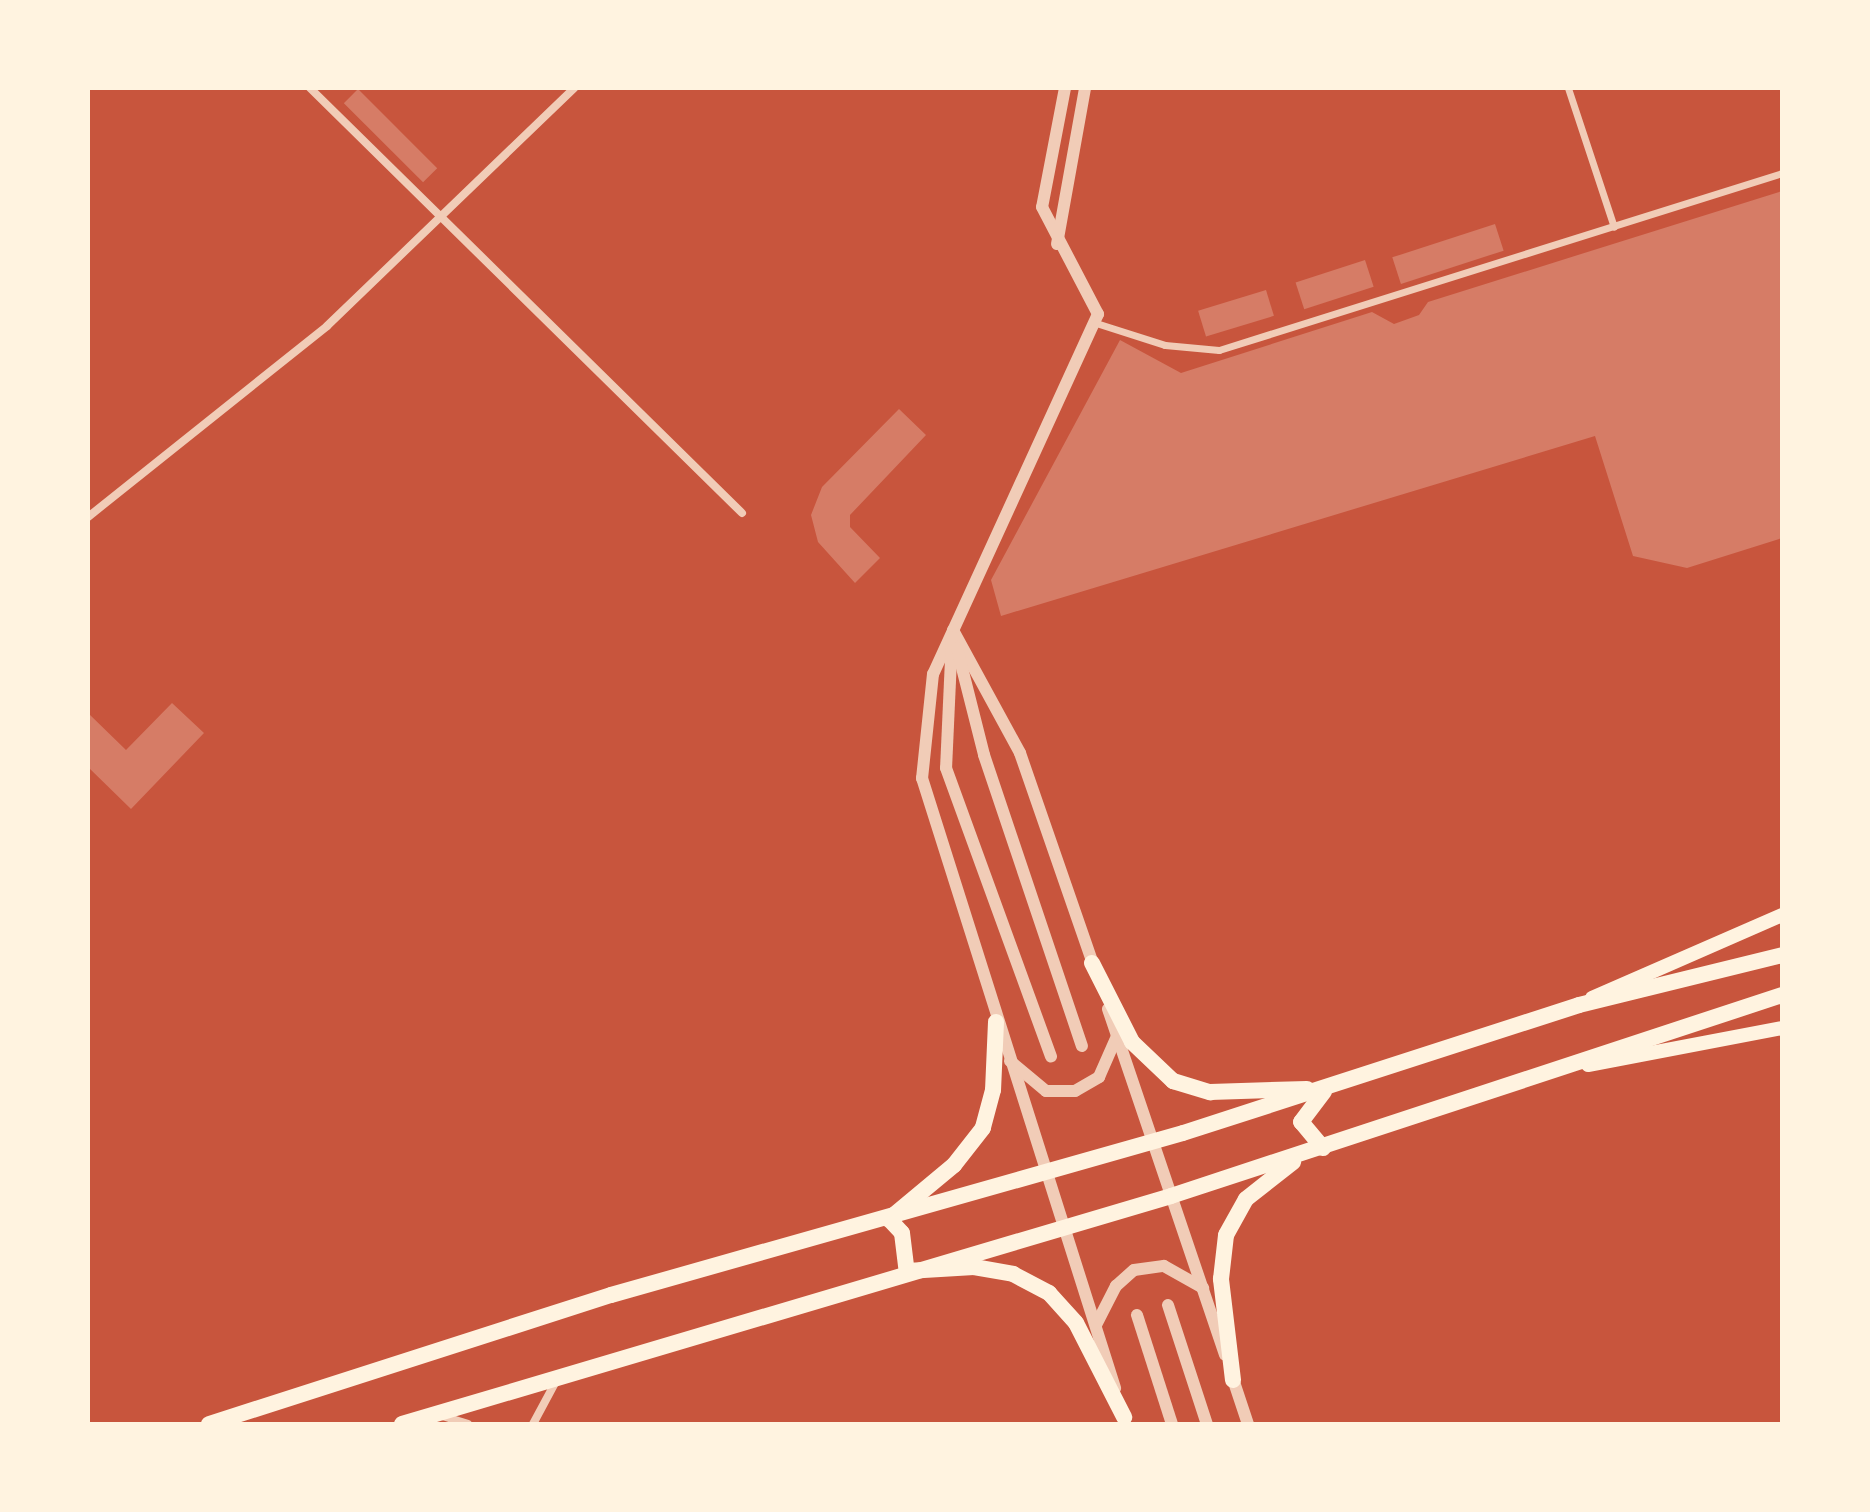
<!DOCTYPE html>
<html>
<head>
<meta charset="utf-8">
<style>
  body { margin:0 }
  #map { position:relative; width:1870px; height:1512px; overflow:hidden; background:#c8553d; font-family:"IBM Plex Sans",sans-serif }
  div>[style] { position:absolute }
  .building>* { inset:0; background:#d67c66; transform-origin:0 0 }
  .pedestrian>* { height:7px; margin:-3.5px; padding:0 3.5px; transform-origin:3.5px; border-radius:3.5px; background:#f1ccb7 }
  .minor>* { height:8px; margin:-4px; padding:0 4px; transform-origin:4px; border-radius:4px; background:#f1ccb7 }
  .tertiary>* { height:12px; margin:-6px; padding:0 6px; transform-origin:6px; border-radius:6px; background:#f1ccb7 }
  .secondary>* { height:14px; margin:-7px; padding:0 7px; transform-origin:7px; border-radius:7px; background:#fff3e0 }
  .primary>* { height:16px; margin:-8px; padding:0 8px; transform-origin:8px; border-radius:8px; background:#fff3e0 }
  span { translate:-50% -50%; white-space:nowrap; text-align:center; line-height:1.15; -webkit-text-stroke:8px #fff3e0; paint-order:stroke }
  .frame { position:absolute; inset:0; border:90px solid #fff3e0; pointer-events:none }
</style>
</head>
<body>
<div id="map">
  <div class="building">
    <div style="left:358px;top:89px;width:112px;height:20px;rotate:45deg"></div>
    <div style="clip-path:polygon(1782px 191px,1782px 538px,1687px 568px,1633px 556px,1595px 436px,1001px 616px,991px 580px,1120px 340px,1181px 373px,1372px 312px,1394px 324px,1419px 315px,1428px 302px)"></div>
    <div style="left:1495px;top:224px;width:28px;height:108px;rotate:72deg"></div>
    <div style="left:1365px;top:260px;width:28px;height:73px;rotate:72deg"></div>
    <div style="left:1266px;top:290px;width:27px;height:71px;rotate:73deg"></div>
    <div style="clip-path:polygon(899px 409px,926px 435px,850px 515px,850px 527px,880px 558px,855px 583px,818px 542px,811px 515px,822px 487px)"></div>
    <div style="clip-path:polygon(172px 703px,204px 733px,131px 809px,88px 767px,88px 713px,126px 750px)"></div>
  </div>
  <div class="pedestrian">
    <div style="left:1568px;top:88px;width:146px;rotate:71.7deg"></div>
    <div style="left:1096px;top:323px;width:72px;rotate:17.7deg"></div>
    <div style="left:1165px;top:345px;width:54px;rotate:5.3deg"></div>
    <div style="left:1219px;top:350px;width:590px;rotate:-17.45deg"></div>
  </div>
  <div class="minor">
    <div style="left:310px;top:88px;width:606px;rotate:44.53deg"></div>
    <div style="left:88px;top:517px;width:306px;rotate:-38.6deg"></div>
    <div style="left:327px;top:326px;width:343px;rotate:-43.9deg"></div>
    <div style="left:439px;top:1415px;width:30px;rotate:17deg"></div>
    <div style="left:533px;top:1424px;width:47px;rotate:-61.8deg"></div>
  </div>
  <div class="tertiary">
    <div style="left:1065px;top:88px;width:121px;rotate:100.9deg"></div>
    <div style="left:1042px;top:207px;width:121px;rotate:62.4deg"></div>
    <div style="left:1098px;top:314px;width:396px;rotate:114.6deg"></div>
    <div style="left:933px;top:674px;width:105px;rotate:96deg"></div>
    <div style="left:922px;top:778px;width:640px;rotate:72.44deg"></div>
    <div style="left:1057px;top:244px;width:158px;rotate:-79.8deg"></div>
    <div style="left:953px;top:630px;width:140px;rotate:61.4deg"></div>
    <div style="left:1020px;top:753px;width:229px;rotate:70.9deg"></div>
    <div style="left:952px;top:637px;width:131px;rotate:92.6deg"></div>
    <div style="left:946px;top:768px;width:307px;rotate:70deg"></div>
    <div style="left:957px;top:648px;width:110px;rotate:75.8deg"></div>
    <div style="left:984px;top:755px;width:307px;rotate:71.4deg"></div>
    <div style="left:1108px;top:1009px;width:365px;rotate:71.3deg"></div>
    <div style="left:1010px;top:1061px;width:47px;rotate:39.8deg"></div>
    <div style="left:1046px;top:1091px;width:29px"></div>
    <div style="left:1075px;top:1091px;width:28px;rotate:-30deg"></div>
    <div style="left:1099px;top:1077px;width:45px;rotate:-66.3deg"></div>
    <div style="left:1168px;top:1305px;width:125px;rotate:71.9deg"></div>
    <div style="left:1137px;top:1315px;width:114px;rotate:72.2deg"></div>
    <div style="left:1096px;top:1325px;width:44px;rotate:-62.9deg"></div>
    <div style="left:1116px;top:1286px;width:24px;rotate:-42deg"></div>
    <div style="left:1134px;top:1270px;width:30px;rotate:-8deg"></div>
    <div style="left:1164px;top:1266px;width:45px;rotate:29.4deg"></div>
    <div style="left:1231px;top:1373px;width:54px;rotate:71.6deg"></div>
  </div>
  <div class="secondary">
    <div style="left:1592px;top:998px;width:207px;rotate:-23.6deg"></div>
    <div style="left:1588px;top:1065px;width:197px;rotate:-10.8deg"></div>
  </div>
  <div class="primary">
    <div style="left:1092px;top:963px;width:89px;rotate:63.1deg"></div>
    <div style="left:1132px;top:1042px;width:57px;rotate:43.6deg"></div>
    <div style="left:1173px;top:1081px;width:39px;rotate:17deg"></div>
    <div style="left:1210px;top:1092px;width:97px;rotate:-1.8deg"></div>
    <div style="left:996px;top:1022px;width:68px;rotate:92.5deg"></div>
    <div style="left:993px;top:1090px;width:39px;rotate:105deg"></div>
    <div style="left:983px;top:1128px;width:47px;rotate:128.1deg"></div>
    <div style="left:954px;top:1165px;width:85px;rotate:140.3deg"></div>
    <div style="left:889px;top:1219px;width:19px;rotate:47deg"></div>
    <div style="left:902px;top:1233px;width:38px;rotate:83deg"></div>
    <div style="left:907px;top:1271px;width:67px;rotate:-3.4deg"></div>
    <div style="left:974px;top:1267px;width:40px;rotate:10deg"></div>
    <div style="left:1013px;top:1274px;width:41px;rotate:27.8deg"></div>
    <div style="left:1049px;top:1293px;width:40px;rotate:48deg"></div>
    <div style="left:1076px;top:1323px;width:106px;rotate:62.9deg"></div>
    <div style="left:1323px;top:1148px;width:34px;rotate:-130deg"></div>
    <div style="left:1301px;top:1122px;width:38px;rotate:-53deg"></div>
    <div style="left:1233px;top:1380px;width:102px;rotate:-96.8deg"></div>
    <div style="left:1221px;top:1279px;width:44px;rotate:-83.5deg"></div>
    <div style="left:1226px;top:1235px;width:41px;rotate:-60.9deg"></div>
    <div style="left:1246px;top:1199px;width:60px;rotate:-38.2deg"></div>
    <div style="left:209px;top:1424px;width:422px;rotate:-17.8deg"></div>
    <div style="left:611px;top:1295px;width:594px;rotate:-15.81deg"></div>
    <div style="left:1183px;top:1133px;width:416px;rotate:-17.9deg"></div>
    <div style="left:1579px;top:1005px;width:209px;rotate:-13.8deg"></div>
    <div style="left:402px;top:1424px;width:802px;rotate:-16.51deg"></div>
    <div style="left:1171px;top:1196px;width:643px;rotate:-18.21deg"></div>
  </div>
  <div class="frame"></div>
</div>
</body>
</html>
